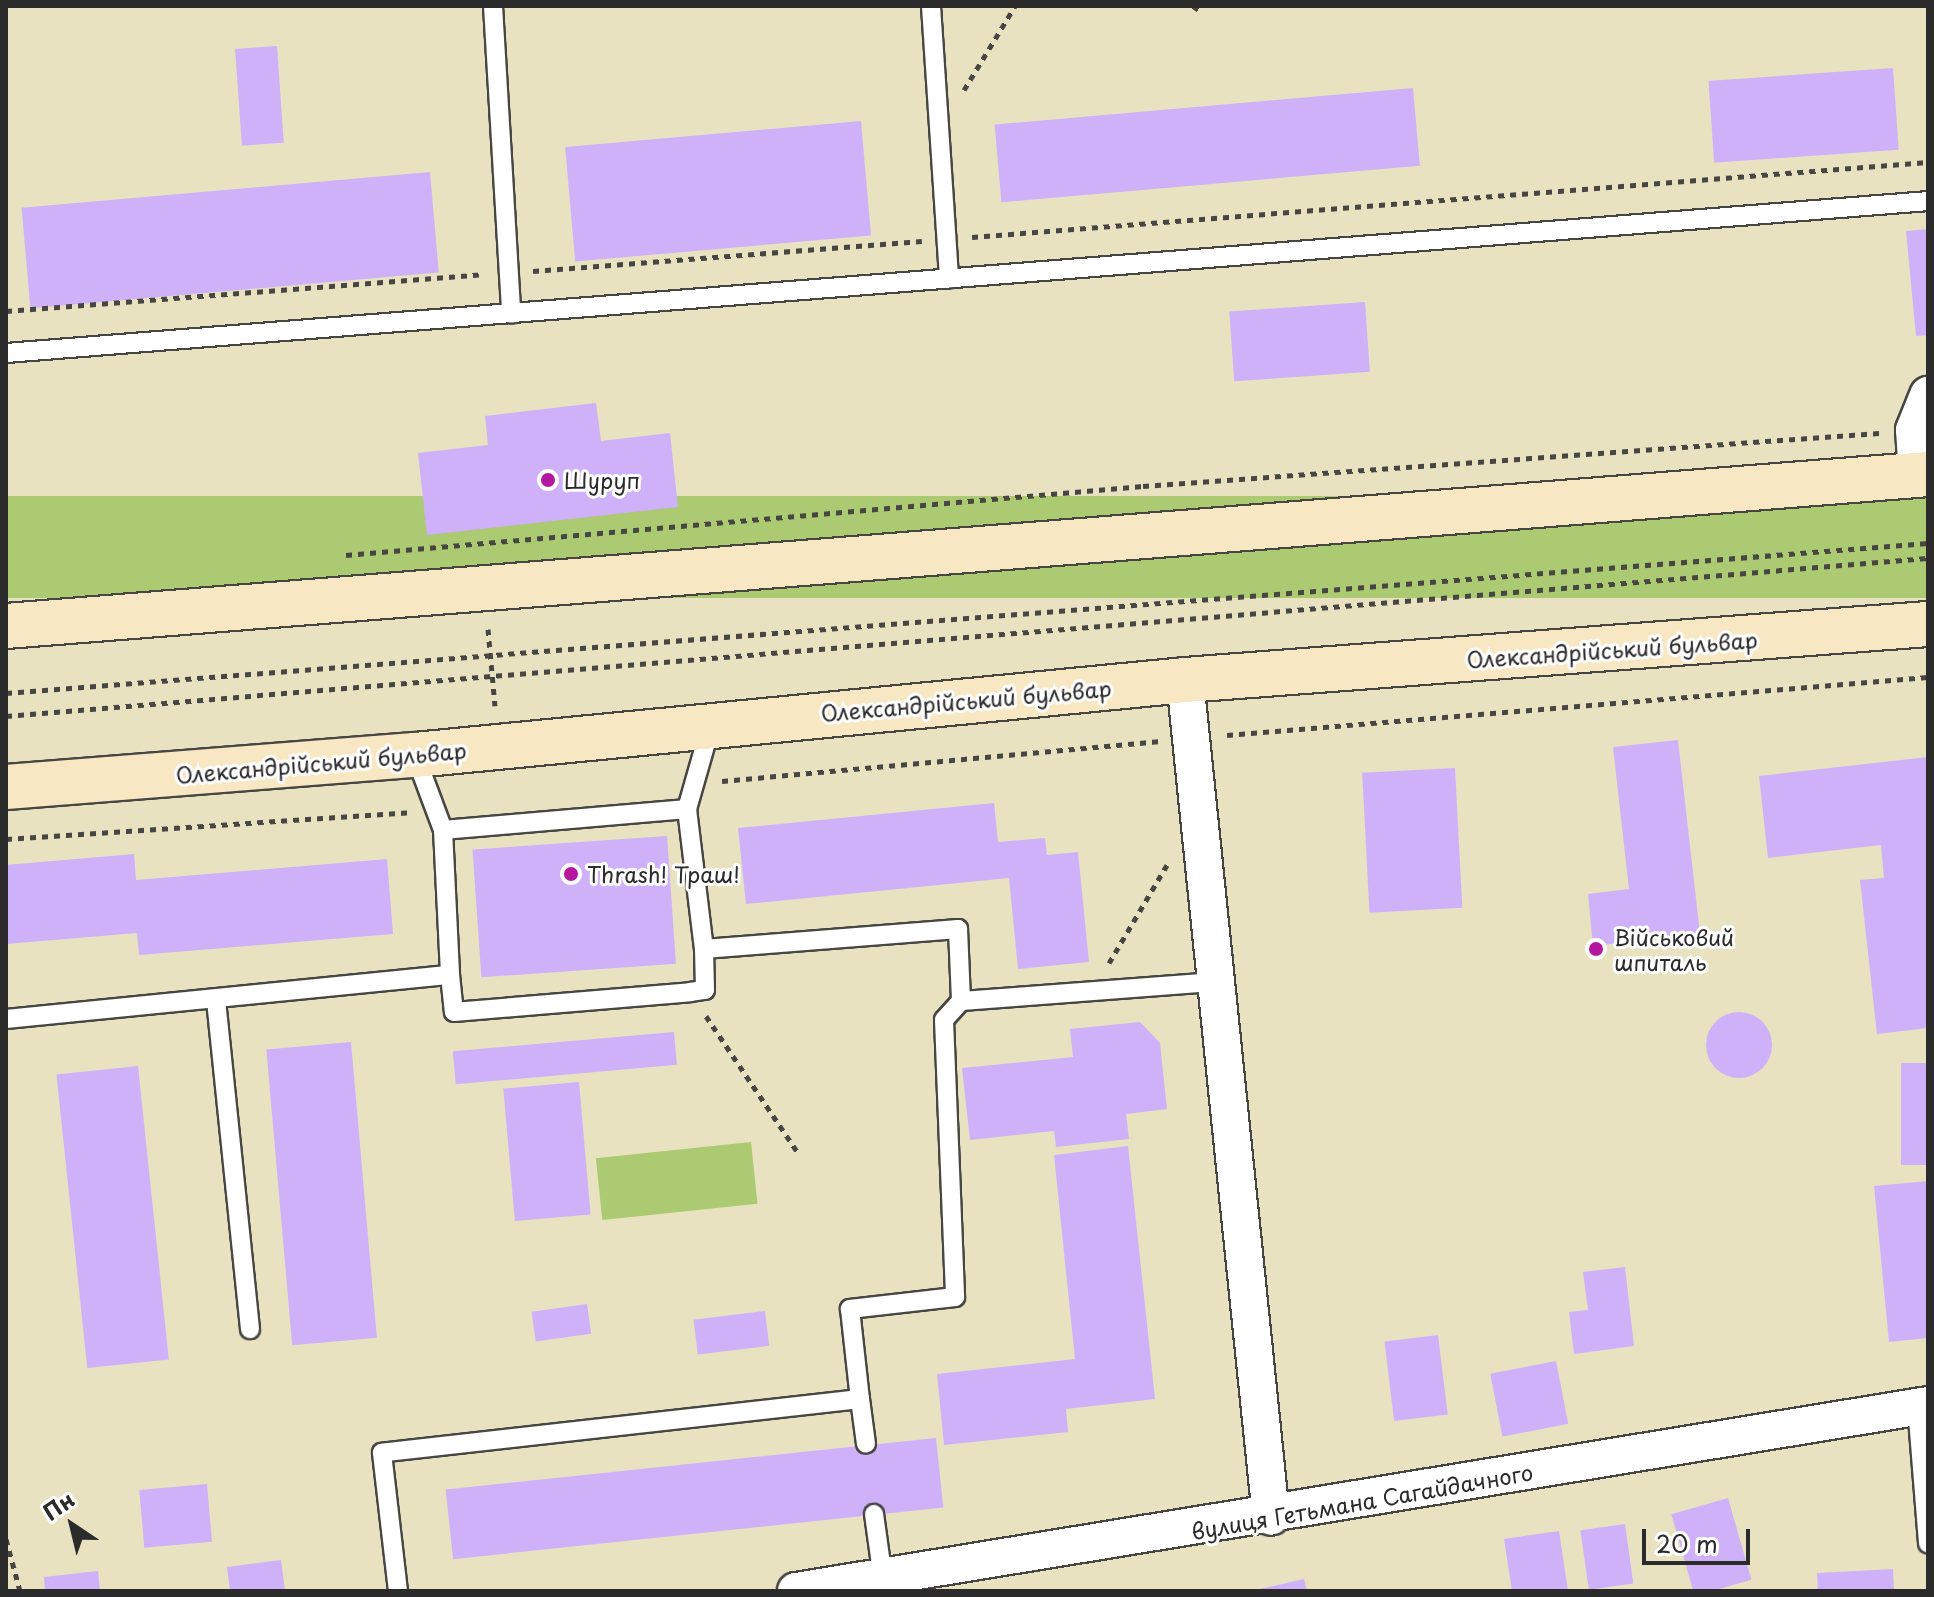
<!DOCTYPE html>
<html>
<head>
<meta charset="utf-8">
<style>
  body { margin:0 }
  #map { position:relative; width:1934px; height:1597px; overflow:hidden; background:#e8e2c1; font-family:"Playpen Sans",sans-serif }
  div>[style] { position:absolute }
  .green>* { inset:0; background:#acca71; transform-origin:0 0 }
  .building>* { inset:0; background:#cfb1fa; transform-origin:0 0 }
  .round { border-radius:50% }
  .path>* { height:5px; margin-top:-2.5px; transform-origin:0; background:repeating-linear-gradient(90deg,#474642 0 6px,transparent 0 12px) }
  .roads { filter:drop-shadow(2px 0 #474642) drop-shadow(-2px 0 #474642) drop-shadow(0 2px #474642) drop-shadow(0 -2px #474642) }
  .service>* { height:18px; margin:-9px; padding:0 9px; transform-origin:9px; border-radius:9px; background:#fff }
  .minor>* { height:36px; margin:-18px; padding:0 18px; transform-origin:18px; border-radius:18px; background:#fff }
  .secondary>* { height:44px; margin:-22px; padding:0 22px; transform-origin:22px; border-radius:22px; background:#f8e7c3 }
  .dots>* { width:22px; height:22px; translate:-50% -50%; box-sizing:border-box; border:4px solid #fff; border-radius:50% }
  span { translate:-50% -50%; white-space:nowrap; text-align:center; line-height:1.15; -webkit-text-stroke:6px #fff; paint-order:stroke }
  .poi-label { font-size:22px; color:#2b2b2b }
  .left { translate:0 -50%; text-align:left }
  .street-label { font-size:22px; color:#2b2b2b }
  .frame { position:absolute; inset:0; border:8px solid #2b2b2b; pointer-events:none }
  .north { position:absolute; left:32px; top:1485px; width:80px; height:80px; -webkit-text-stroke:6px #fff; paint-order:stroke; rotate:325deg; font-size:22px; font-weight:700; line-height:32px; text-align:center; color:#2b2b2b }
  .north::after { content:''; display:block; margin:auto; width:28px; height:36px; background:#2b2b2b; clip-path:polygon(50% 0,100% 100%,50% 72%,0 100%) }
  .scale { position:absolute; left:1642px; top:1529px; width:108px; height:36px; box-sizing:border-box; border:4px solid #2b2b2b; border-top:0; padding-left:10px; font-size:24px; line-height:28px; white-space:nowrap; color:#2b2b2b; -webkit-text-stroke:6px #fff; paint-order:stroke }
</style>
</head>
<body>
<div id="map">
  <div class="green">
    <div style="left:1928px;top:496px;width:102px;height:1928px;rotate:90deg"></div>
    <div style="left:751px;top:1142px;width:62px;height:156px;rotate:84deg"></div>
  </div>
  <div class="building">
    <div style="left:277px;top:46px;width:97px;height:42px;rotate:86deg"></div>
    <div style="left:1893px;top:68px;width:82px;height:185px;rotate:86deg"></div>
    <div style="left:1413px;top:88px;width:78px;height:420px;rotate:85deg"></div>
    <div style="left:861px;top:121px;width:115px;height:297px;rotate:85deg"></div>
    <div style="left:430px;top:172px;width:101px;height:410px;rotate:85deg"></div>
    <div style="clip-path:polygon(1928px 229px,1928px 335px,1916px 336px,1906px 231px)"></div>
    <div style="left:1365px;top:302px;width:70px;height:136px;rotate:86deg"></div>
    <div style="clip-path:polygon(596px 403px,601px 441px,670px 433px,678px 507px,427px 535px,418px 453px,488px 445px,485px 416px)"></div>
    <div style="clip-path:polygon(1678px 740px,1700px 934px,1593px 946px,1588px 894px,1629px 889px,1613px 747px)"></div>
    <div style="clip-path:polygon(1928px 757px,1928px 1028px,1877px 1034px,1860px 880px,1884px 878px,1881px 845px,1768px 858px,1759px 776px)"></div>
    <div style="left:1455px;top:768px;width:140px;height:93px;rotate:87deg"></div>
    <div style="clip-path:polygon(994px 803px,998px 842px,1045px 838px,1047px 855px,1078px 852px,1089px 962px,1018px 969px,1009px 878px,746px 904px,738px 828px)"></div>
    <div style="left:667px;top:836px;width:128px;height:195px;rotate:86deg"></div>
    <div style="clip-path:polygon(134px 854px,136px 880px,387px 859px,393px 934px,139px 955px,137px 933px,6px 944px,6px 865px)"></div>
    <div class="round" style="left:1706px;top:1012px;width:66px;height:66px"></div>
    <div style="clip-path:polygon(1140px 1022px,1160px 1043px,1167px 1109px,1126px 1114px,1129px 1139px,1056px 1147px,1054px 1131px,970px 1140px,962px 1068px,1073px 1057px,1070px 1029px)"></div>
    <div style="left:674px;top:1032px;width:33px;height:222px;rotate:85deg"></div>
    <div style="left:351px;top:1042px;width:297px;height:85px;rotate:85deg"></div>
    <div style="left:1928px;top:1063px;width:102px;height:27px;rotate:90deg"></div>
    <div style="left:138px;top:1066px;width:295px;height:82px;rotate:84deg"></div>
    <div style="left:579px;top:1082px;width:133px;height:76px;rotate:85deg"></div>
    <div style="clip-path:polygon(1128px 1146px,1155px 1399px,1066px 1409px,1068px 1432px,944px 1445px,937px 1374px,1075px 1359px,1054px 1155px)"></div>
    <div style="clip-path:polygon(1928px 1181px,1928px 1338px,1889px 1342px,1874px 1186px)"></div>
    <div style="clip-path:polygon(1625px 1267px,1634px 1346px,1574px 1354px,1569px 1312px,1588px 1310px,1583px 1272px)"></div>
    <div style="left:587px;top:1304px;width:30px;height:56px;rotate:82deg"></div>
    <div style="left:765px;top:1311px;width:35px;height:72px;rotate:83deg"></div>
    <div style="left:1438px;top:1335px;width:80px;height:54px;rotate:83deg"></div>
    <div style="left:1556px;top:1361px;width:64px;height:67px;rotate:79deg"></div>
    <div style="left:936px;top:1438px;width:70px;height:493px;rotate:84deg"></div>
    <div style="left:207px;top:1484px;width:58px;height:68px;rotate:85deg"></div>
    <div style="left:1728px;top:1498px;width:85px;height:59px;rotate:74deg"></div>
    <div style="left:1625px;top:1524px;width:60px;height:45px;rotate:82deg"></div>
    <div style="clip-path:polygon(1559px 1531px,1568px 1591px,1512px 1591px,1504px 1539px)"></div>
    <div style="clip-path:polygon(281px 1560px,285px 1591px,230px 1591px,227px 1567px)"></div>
    <div style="clip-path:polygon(1893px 1569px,1894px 1591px,1818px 1591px,1817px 1573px)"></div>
    <div style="clip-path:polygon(98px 1571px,100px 1591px,45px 1591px,44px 1577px)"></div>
    <div style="clip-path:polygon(1304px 1579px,1307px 1591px,1255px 1591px,1255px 1590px)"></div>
  </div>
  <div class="path">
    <div style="left:1193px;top:6px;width:11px;rotate:34deg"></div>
    <div style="left:964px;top:90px;width:98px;rotate:-58.7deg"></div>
    <div style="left:972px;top:237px;width:959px;rotate:-4.49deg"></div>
    <div style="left:533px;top:271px;width:390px;rotate:-4.4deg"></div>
    <div style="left:6px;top:311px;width:478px;rotate:-4.4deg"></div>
    <div style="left:346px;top:555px;width:800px;rotate:-4.95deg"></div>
    <div style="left:1143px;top:486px;width:738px;rotate:-4.12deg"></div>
    <div style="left:488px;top:629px;width:77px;rotate:84.8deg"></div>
    <div style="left:6px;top:693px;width:1928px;rotate:-4.46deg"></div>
    <div style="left:6px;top:716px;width:1928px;rotate:-4.7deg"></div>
    <div style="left:1227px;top:735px;width:703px;rotate:-4.73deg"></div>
    <div style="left:722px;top:781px;width:438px;rotate:-5.2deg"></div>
    <div style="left:6px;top:839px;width:405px;rotate:-3.8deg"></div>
    <div style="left:1109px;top:963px;width:114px;rotate:-59.4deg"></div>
    <div style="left:706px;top:1016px;width:165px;rotate:56.1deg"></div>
    <div style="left:6px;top:1539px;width:54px;rotate:74.9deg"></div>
  </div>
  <div class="roads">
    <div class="service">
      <div style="left:493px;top:6px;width:308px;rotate:86.6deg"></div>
      <div style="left:931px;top:6px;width:273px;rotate:86.2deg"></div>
      <div style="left:6px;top:353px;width:1928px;rotate:-4.52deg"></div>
      <div style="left:415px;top:755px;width:80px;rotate:69.5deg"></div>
      <div style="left:443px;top:830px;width:245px;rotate:-4.9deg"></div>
      <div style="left:687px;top:809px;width:84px;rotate:-74.1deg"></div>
      <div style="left:687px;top:809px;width:141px;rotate:83.1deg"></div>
      <div style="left:443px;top:830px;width:145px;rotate:87.2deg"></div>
      <div style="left:216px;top:1000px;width:331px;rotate:84.1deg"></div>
      <div style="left:961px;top:1001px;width:256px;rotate:-4.3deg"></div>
      <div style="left:6px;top:1019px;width:446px;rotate:-5.7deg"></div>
      <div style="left:450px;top:975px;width:37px;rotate:84deg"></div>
      <div style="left:454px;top:1012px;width:237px;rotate:-4.8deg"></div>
      <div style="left:690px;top:992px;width:15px;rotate:-8deg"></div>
      <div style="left:705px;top:990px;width:41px;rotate:-91.4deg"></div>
      <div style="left:704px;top:949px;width:255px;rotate:-4.5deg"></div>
      <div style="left:958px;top:929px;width:72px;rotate:87.6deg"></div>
      <div style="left:961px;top:1001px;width:25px;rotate:132deg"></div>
      <div style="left:944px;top:1020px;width:277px;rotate:87.7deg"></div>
      <div style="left:955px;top:1297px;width:106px;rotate:173.5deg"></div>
      <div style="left:850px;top:1309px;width:91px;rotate:83.7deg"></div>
      <div style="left:860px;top:1399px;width:481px;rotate:173.6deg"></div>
      <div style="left:382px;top:1453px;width:139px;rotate:83.4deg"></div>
      <div style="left:860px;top:1399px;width:45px;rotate:82.4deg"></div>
      <div style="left:1917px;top:1406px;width:138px;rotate:85.4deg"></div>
      <div style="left:874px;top:1514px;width:66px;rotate:82.1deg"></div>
    </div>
    <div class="minor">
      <div style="left:1917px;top:475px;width:45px;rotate:-93.8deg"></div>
      <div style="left:1914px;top:430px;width:38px;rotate:-68deg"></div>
      <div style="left:1185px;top:680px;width:841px;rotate:84.13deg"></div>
      <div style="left:796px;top:1591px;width:1147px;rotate:-9.33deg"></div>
    </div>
    <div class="secondary">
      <div style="left:6px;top:626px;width:1928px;rotate:-4.52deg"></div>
      <div style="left:6px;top:787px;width:410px;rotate:-4.5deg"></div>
      <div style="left:415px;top:755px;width:774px;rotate:-5.56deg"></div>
      <div style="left:1185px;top:680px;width:745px;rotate:-4.31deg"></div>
    </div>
  </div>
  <div class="dots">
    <div style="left:548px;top:480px;background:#b5179e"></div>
    <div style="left:571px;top:874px;background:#b5179e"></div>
    <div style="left:1596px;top:949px;background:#b5179e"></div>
  </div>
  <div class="poi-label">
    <span class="left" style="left:564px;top:480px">Шуруп</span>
    <span class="left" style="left:587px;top:874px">Thrash! Траш!</span>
    <span class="left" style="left:1614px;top:949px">Військовий<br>шпиталь</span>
  </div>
  <div class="street-label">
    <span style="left:1612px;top:649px;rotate:-4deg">Олександрійський бульвар</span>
    <span style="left:966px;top:700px;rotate:-5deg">Олександрійський бульвар</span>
    <span style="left:321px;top:762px;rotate:-5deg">Олександрійський бульвар</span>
    <span style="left:1362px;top:1501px;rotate:-10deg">вулиця Гетьмана Сагайдачного</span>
  </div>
  <div class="frame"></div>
  <div class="north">Пн</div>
  <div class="scale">20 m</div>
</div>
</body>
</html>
